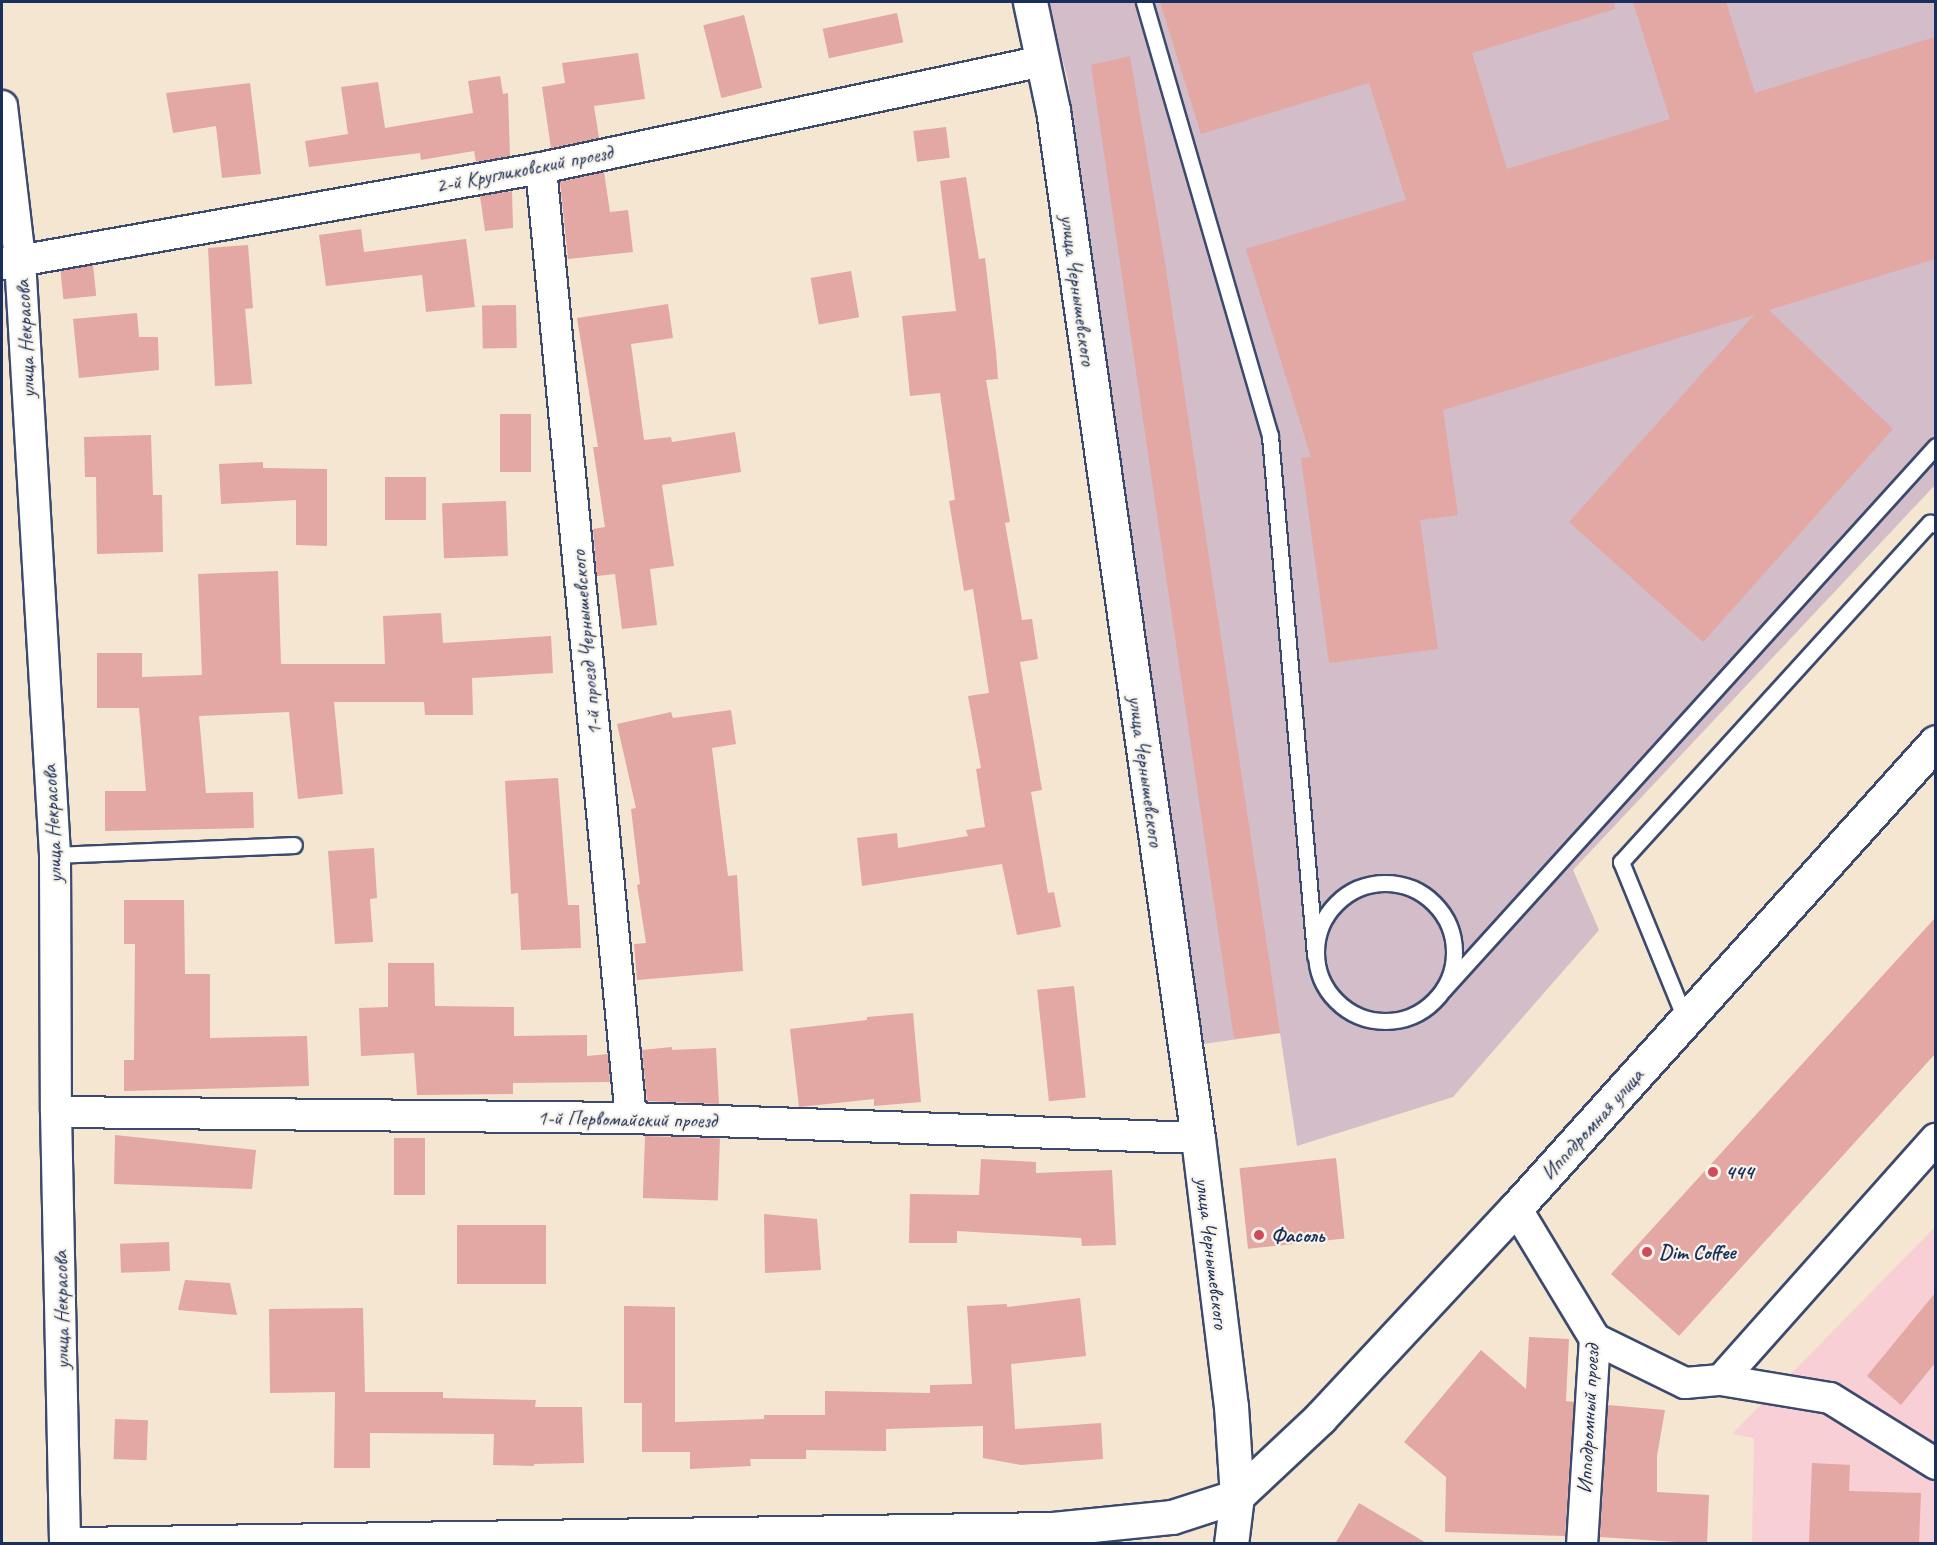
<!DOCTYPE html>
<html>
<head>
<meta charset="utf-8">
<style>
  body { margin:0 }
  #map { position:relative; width:1937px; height:1545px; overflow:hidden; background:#f4e6d1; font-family:Caveat,sans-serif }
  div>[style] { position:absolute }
  .built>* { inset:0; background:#f7cfd5 }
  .industrial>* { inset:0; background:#d2bdc8 }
  .building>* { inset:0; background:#e3a7a4; transform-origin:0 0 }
  .roads { filter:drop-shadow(2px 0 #3c4a6f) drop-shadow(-2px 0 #3c4a6f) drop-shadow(0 2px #3c4a6f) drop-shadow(0 -2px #3c4a6f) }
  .lane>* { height:15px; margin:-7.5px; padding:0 7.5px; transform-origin:7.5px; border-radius:7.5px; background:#fff }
  .lane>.ring { margin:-7.5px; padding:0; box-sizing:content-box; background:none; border:15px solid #fff; border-radius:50% }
  .street>* { height:30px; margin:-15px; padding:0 15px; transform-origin:15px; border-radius:15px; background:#fff }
  .secondary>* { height:33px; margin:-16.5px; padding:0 16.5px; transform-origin:16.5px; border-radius:16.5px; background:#fff }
  .dots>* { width:16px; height:16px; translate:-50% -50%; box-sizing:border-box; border:3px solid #f7f3e8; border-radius:50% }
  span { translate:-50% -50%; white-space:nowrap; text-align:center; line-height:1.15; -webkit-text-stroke:4.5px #f7f3e8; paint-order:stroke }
  .street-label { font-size:21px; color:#1b2f5e }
  .poi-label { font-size:21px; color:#1b2f5e; font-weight:700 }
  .left { translate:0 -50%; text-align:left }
  .frame { position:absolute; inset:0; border:3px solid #1b2f5e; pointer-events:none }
</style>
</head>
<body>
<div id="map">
  <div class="built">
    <div style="clip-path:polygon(1935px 1227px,1935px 1543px,1752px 1543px,1754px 1438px,1732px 1434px)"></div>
  </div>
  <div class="industrial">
    <div style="clip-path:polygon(1047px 2px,1935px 2px,1935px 485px,1573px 870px,1599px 930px,1453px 1097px,1297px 1146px,1280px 1033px,1196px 1045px,1068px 80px)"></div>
  </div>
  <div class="building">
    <div style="clip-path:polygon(1160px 2px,1614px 2px,1615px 9px,1472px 53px,1507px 169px,1670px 119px,1633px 2px,1726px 2px,1755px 93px,1935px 37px,1935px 259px,1769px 310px,1893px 429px,1703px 642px,1569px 522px,1754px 315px,1443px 410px,1458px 515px,1420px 520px,1438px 649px,1329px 663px,1301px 458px,1311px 457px,1246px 249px,1406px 200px,1369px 83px,1201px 134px)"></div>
    <div style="left:897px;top:13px;width:30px;height:76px;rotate:78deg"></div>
    <div style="left:744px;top:15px;width:75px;height:42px;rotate:76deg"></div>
    <div style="clip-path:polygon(638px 53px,645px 99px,594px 106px,599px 138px,551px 148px,542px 87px,565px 83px,562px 63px)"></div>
    <div style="clip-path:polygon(1130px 56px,1165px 263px,1280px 1033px,1234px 1039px,1091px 65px)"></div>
    <div style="clip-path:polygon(500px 76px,503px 94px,508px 93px,510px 156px,476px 162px,474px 151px,421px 160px,420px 153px,309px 167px,305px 141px,348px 134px,341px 87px,378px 82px,385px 128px,473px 113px,468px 81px)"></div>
    <div style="clip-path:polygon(250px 83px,261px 174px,222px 178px,216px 126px,173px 133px,166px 93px)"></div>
    <div style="left:946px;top:127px;width:31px;height:33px;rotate:83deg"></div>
    <div style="clip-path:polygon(604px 172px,610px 212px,628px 210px,633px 252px,568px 259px,560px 182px)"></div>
    <div style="clip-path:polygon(966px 177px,979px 259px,985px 258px,996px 352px,998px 379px,986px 380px,1010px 522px,1005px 523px,1022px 620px,1032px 619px,1038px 659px,1020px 662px,1042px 790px,1031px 792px,1048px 893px,1054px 892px,1061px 927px,1017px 935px,1002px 864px,862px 886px,857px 838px,897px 833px,898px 848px,968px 836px,966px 830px,985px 827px,976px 769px,981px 768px,968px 696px,989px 693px,973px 589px,964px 591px,949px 501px,955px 500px,940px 393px,910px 396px,902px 316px,956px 311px,940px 181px)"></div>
    <div style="clip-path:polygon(512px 191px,513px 228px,485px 231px,480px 196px)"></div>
    <div style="clip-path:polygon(361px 229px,364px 252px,466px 239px,475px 307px,426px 312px,422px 275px,326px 286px,319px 235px)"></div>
    <div style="clip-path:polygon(248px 245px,253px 308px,245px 309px,252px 384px,215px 386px,208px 248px)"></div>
    <div style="left:93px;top:265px;width:31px;height:33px;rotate:84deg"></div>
    <div style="left:851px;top:271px;width:47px;height:41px;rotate:80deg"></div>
    <div style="clip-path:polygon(668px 304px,673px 338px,631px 344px,644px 440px,671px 437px,672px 442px,735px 432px,741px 472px,662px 485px,674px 566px,650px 569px,657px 625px,622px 629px,615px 574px,597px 576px,593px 529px,605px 527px,593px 447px,598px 447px,577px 318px)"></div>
    <div style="left:516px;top:305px;width:43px;height:34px;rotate:89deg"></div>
    <div style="clip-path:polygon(137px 313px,139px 337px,158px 337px,159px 370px,79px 378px,73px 319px)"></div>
    <div style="left:500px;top:414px;width:31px;height:58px"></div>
    <div style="clip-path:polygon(151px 435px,153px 495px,162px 495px,163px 552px,97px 554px,96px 477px,85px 477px,84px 437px)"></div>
    <div style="clip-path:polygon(263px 462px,263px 468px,327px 469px,327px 546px,296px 545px,296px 500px,221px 504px,219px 464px)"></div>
    <div style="left:385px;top:477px;width:41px;height:43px"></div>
    <div style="left:506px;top:501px;width:55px;height:64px;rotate:88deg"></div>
    <div style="clip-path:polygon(278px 571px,281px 664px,385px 664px,383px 616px,441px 613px,443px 643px,551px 636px,553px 673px,472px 678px,473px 715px,425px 715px,424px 702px,334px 702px,343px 794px,298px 799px,289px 712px,199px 716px,206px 793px,253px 792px,254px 828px,105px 831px,105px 791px,146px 791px,139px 708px,97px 708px,97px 653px,142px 653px,142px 677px,202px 675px,198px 574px)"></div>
    <div style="clip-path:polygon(731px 710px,736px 744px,712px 748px,728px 876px,737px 875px,743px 971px,637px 980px,634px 944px,646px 943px,637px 885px,640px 884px,631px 809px,636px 808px,617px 724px,671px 712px,673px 718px)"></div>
    <div style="clip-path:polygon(558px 778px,568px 905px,579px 905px,581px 948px,521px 950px,518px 893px,511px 894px,505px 781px)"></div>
    <div style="clip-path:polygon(374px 848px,377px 898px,370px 899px,373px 942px,335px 944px,328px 851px)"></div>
    <div style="clip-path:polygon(124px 900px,184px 900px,185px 974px,210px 974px,210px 1038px,307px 1036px,309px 1086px,124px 1091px,124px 1060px,134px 1060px,135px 944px,124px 944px)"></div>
    <div style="clip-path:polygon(1935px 918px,1935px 1054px,1679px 1336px,1611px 1274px)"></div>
    <div style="clip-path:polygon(388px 963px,434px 963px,435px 1006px,514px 1007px,514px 1036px,587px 1035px,587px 1056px,608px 1054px,610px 1082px,513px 1083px,513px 1094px,417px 1095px,414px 1053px,361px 1056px,359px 1008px,388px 1007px)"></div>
    <div style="left:1074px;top:986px;width:112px;height:37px;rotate:84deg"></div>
    <div style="clip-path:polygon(913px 1013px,921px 1102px,874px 1106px,874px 1099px,799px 1107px,790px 1029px,867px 1020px,867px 1017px)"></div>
    <div style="clip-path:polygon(672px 1047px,672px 1050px,716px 1048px,719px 1104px,647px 1101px,642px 1050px)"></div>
    <div style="clip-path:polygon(115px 1135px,256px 1150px,252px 1189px,114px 1184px)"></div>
    <div style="left:645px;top:1136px;width:75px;height:62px;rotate:2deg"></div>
    <div style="left:394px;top:1138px;width:31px;height:57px"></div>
    <div style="left:1336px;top:1158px;width:81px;height:97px;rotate:84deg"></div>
    <div style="clip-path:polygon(981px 1159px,1036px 1162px,1036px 1173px,1112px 1170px,1116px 1245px,1082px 1246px,1081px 1238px,957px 1231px,957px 1243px,909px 1243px,910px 1194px,979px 1195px)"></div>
    <div style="clip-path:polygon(764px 1214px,817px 1219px,821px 1270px,765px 1273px)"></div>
    <div style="left:457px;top:1225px;width:89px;height:59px"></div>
    <div style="left:169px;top:1242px;width:29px;height:49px;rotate:88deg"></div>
    <div style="clip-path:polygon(185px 1280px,230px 1283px,237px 1315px,178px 1310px)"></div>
    <div style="clip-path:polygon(1935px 1293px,1935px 1363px,1901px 1405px,1867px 1376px)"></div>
    <div style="clip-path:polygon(1080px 1298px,1086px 1356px,1011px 1364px,1015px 1429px,1101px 1423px,1103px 1459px,1021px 1465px,983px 1458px,983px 1426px,886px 1429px,886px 1451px,806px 1450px,806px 1459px,750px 1459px,751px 1466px,690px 1469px,690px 1452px,642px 1452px,642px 1403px,624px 1403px,624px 1306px,675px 1307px,675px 1422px,764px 1419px,764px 1415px,825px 1415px,825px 1391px,930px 1393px,930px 1385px,972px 1384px,967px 1306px,1007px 1304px,1007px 1307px)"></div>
    <div style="clip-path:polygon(363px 1308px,365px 1392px,443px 1392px,443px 1398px,536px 1400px,535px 1407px,582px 1407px,584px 1463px,534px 1464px,534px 1466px,493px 1465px,494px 1434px,370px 1433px,370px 1468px,334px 1468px,335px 1392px,270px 1393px,269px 1309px)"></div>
    <div style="clip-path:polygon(1529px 1337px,1569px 1339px,1566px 1401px,1574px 1402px,1565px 1536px,1445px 1532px,1446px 1477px,1404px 1442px,1481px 1350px,1526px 1389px)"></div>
    <div style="clip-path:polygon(1608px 1405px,1665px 1410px,1657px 1456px,1657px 1492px,1709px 1495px,1707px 1544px,1600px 1537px)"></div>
    <div style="left:115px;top:1419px;width:33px;height:40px;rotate:2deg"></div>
    <div style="clip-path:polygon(1812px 1463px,1850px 1465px,1849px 1491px,1921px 1493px,1919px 1544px,1809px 1544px)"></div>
    <div style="clip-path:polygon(1359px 1503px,1428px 1544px,1335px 1544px)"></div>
  </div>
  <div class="roads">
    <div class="lane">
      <div style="left:1144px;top:2px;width:452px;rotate:73.8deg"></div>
      <div style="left:1270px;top:436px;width:521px;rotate:85.04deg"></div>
      <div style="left:55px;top:855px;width:239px;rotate:-2.4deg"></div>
      <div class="ring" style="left:1316px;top:883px;width:123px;height:123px"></div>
      <div style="left:1443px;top:990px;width:734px;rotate:-47.82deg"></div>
      <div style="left:1686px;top:1021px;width:172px;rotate:-112.2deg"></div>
      <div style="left:1621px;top:862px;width:459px;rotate:-47.7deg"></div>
      <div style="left:1930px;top:523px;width:6px;rotate:18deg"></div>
    </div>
    <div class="street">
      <div style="left:2px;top:106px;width:155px;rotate:83.3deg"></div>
      <div style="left:20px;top:260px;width:596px;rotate:86.63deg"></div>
      <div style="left:55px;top:855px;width:257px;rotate:89.8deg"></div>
      <div style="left:56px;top:1112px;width:432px;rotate:88.8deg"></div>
      <div style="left:541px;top:168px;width:954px;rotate:84.59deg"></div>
      <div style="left:2px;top:264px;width:547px;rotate:-10.1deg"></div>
      <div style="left:541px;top:168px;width:513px;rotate:-12.03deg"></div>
      <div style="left:56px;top:1112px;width:575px;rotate:0.6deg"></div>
      <div style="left:631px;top:1118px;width:567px;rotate:2.02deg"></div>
      <div style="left:1516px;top:1208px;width:153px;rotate:58.9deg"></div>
      <div style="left:1595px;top:1339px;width:205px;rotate:93.6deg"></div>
      <div style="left:1595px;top:1339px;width:100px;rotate:26.1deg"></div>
      <div style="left:1685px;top:1383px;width:36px;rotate:-5deg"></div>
      <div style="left:1721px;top:1380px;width:323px;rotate:-48.3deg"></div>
      <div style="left:1721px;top:1380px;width:110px;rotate:9.4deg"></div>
      <div style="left:1830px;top:1398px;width:125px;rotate:31.9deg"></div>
    </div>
    <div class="secondary">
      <div style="left:1030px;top:2px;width:110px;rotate:78deg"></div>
      <div style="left:1053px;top:110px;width:1038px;rotate:81.97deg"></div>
      <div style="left:1198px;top:1138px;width:270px;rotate:83deg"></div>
      <div style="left:1231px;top:1406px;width:90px;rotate:86.2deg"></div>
      <div style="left:1237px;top:1496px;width:48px;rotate:97.1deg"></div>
      <div style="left:75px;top:1544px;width:978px;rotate:-0.88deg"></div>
      <div style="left:1053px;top:1529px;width:120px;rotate:-5.8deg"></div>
      <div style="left:1172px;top:1517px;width:68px;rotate:-17.9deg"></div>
      <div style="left:1237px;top:1496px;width:114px;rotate:-43.2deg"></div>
      <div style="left:1320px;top:1418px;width:287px;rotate:-47deg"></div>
      <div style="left:1516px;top:1208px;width:627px;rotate:-47.97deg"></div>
    </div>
  </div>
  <div class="dots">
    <div style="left:1713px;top:1172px;background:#d1495b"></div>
    <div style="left:1259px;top:1235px;background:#d1495b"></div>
    <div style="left:1647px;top:1252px;background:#d1495b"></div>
  </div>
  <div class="street-label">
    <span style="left:524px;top:169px;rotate:-11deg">2-й Кругликовский проезд</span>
    <span style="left:1078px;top:290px;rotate:82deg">улица Чернышевского</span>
    <span style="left:25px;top:339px;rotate:-93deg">улица Некрасова</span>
    <span style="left:586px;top:643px;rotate:-95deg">1-й проезд Чернышевского</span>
    <span style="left:1146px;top:771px;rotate:82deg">улица Чернышевского</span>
    <span style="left:52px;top:824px;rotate:-93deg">улица Некрасова</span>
    <span style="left:627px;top:1119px;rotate:1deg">1-й Первомайский проезд</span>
    <span style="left:1592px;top:1124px;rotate:-48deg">Ипподромная улица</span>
    <span style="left:1212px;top:1253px;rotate:83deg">улица Чернышевского</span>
    <span style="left:61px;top:1310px;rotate:-91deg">улица Некрасова</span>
    <span style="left:1588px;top:1419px;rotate:-87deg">Ипподромный проезд</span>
  </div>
  <div class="poi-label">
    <span class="left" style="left:1725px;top:1172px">444</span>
    <span class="left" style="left:1271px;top:1235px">Фасоль</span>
    <span class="left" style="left:1659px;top:1252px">Dim Coffee</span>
  </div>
  <div class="frame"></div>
</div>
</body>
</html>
